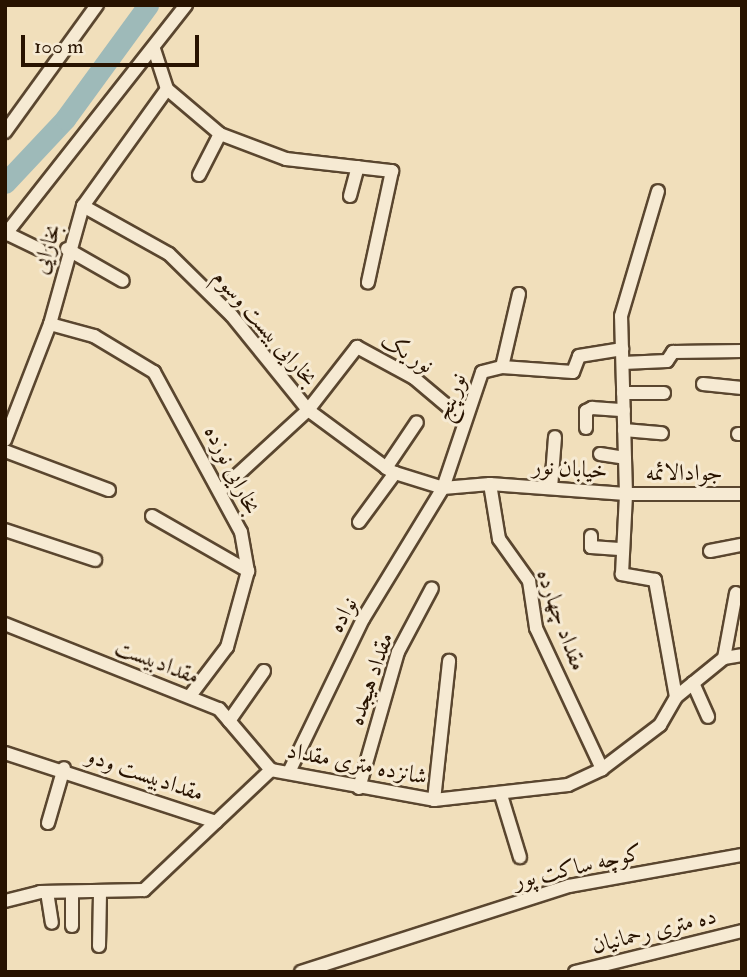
<!DOCTYPE html>
<html>
<head>
<meta charset="utf-8">
<style>
  body { margin:0 }
  #map { position:relative; width:747px; height:977px; overflow:hidden; background:#f1dfbb; font-family:"IM FELL Double Pica",Amiri,serif }
  div>[style] { position:absolute }
  .river>* { height:21px; margin:-10.5px; padding:0 10.5px; transform-origin:10.5px; border-radius:10.5px; background:#9ebab9 }
  .roads { filter:drop-shadow(2px 0 #5a462f) drop-shadow(-2px 0 #5a462f) drop-shadow(0 2px #5a462f) drop-shadow(0 -2px #5a462f) }
  .minor>* { height:12px; margin:-6px; padding:0 6px; transform-origin:6px; border-radius:6px; background:#f6ead3 }
  span { translate:-50% -50%; white-space:nowrap; text-align:center; line-height:1.15; -webkit-text-stroke:6px #f6ead3; paint-order:stroke }
  .street-label { font-size:23px; color:#281300 }
  .frame { position:absolute; inset:0; border:7px solid #281300; pointer-events:none }
  .scale { position:absolute; left:21px; top:35px; width:178px; height:32px; box-sizing:border-box; border:4px solid #281300; border-top:0; padding-left:9px; font-size:21px; line-height:24px; white-space:nowrap; color:#281300; -webkit-text-stroke:5px #f6ead3; paint-order:stroke }
</style>
</head>
<body>
<div id="map">
  <div class="river">
    <div style="left:5px;top:183px;width:88px;rotate:-46.8deg"></div>
    <div style="left:65px;top:119px;width:141px;rotate:-53.9deg"></div>
  </div>
  <div class="roads">
    <div class="minor">
      <div style="left:154px;top:49px;width:42px;rotate:72deg"></div>
      <div style="left:167px;top:89px;width:70px;rotate:40.3deg"></div>
      <div style="left:220px;top:134px;width:71px;rotate:20.7deg"></div>
      <div style="left:286px;top:159px;width:107px;rotate:6.5deg"></div>
      <div style="left:392px;top:171px;width:114px;rotate:102.2deg"></div>
      <div style="left:5px;top:132px;width:157px;rotate:-54.1deg"></div>
      <div style="left:199px;top:175px;width:46px;rotate:-62.9deg"></div>
      <div style="left:350px;top:196px;width:30px;rotate:-75deg"></div>
      <div style="left:83px;top:206px;width:98px;rotate:29.2deg"></div>
      <div style="left:169px;top:254px;width:88px;rotate:44.5deg"></div>
      <div style="left:232px;top:316px;width:121px;rotate:51deg"></div>
      <div style="left:308px;top:410px;width:104px;rotate:36.4deg"></div>
      <div style="left:392px;top:472px;width:53px;rotate:17.4deg"></div>
      <div style="left:443px;top:488px;width:47px;rotate:-4.9deg"></div>
      <div style="left:490px;top:484px;width:136px;rotate:4.2deg"></div>
      <div style="left:626px;top:494px;width:178px;rotate:-91.6deg"></div>
      <div style="left:621px;top:316px;width:130px;rotate:-73.5deg"></div>
      <div style="left:6px;top:233px;width:37px;rotate:26deg"></div>
      <div style="left:5px;top:235px;width:293px;rotate:-51.8deg"></div>
      <div style="left:67px;top:249px;width:64px;rotate:29.7deg"></div>
      <div style="left:50px;top:324px;width:46px;rotate:15.3deg"></div>
      <div style="left:94px;top:336px;width:70px;rotate:31deg"></div>
      <div style="left:154px;top:372px;width:182px;rotate:61.5deg"></div>
      <div style="left:241px;top:532px;width:40px;rotate:80deg"></div>
      <div style="left:248px;top:571px;width:79px;rotate:105.4deg"></div>
      <div style="left:227px;top:647px;width:61px;rotate:127.1deg"></div>
      <div style="left:623px;top:363px;width:44px;rotate:-2.6deg"></div>
      <div style="left:667px;top:361px;width:11px;rotate:-56deg"></div>
      <div style="left:673px;top:352px;width:69px;rotate:-0.8deg"></div>
      <div style="left:502px;top:367px;width:71px;rotate:4deg"></div>
      <div style="left:573px;top:372px;width:17px;rotate:-69deg"></div>
      <div style="left:579px;top:356px;width:44px;rotate:-9.2deg"></div>
      <div style="left:703px;top:384px;width:39px;rotate:6deg"></div>
      <div style="left:623px;top:393px;width:41px"></div>
      <div style="left:586px;top:428px;width:17px;rotate:-90deg"></div>
      <div style="left:586px;top:411px;width:7px;rotate:-27deg"></div>
      <div style="left:592px;top:408px;width:32px;rotate:4deg"></div>
      <div style="left:624px;top:430px;width:38px;rotate:5deg"></div>
      <div style="left:738px;top:434px;width:4px"></div>
      <div style="left:5px;top:440px;width:124px;rotate:-68.8deg"></div>
      <div style="left:50px;top:324px;width:123px;rotate:-74.4deg"></div>
      <div style="left:83px;top:206px;width:144px;rotate:-54.3deg"></div>
      <div style="left:5px;top:451px;width:111px;rotate:20.6deg"></div>
      <div style="left:600px;top:454px;width:25px;rotate:9deg"></div>
      <div style="left:386px;top:468px;width:55px;rotate:-56deg"></div>
      <div style="left:490px;top:484px;width:56px;rotate:80.7deg"></div>
      <div style="left:499px;top:539px;width:52px;rotate:54.5deg"></div>
      <div style="left:529px;top:581px;width:48px;rotate:81.5deg"></div>
      <div style="left:536px;top:628px;width:156px;rotate:64.9deg"></div>
      <div style="left:551px;top:488px;width:51px;rotate:-85.5deg"></div>
      <div style="left:222px;top:489px;width:117px;rotate:-42.6deg"></div>
      <div style="left:308px;top:410px;width:80px;rotate:-52.1deg"></div>
      <div style="left:357px;top:347px;width:65px;rotate:28.5deg"></div>
      <div style="left:414px;top:378px;width:65px;rotate:40deg"></div>
      <div style="left:152px;top:516px;width:111px;rotate:29.8deg"></div>
      <div style="left:359px;top:522px;width:61px;rotate:-53.7deg"></div>
      <div style="left:5px;top:530px;width:95px;rotate:18.4deg"></div>
      <div style="left:591px;top:536px;width:11px;rotate:90deg"></div>
      <div style="left:591px;top:547px;width:32px;rotate:4deg"></div>
      <div style="left:710px;top:551px;width:33px;rotate:-11deg"></div>
      <div style="left:5px;top:624px;width:230px;rotate:21.7deg"></div>
      <div style="left:219px;top:709px;width:80px;rotate:49.6deg"></div>
      <div style="left:724px;top:658px;width:66px;rotate:-79.5deg"></div>
      <div style="left:693px;top:683px;width:37px;rotate:66deg"></div>
      <div style="left:676px;top:697px;width:119px;rotate:-100.2deg"></div>
      <div style="left:655px;top:580px;width:34px;rotate:-170deg"></div>
      <div style="left:622px;top:574px;width:80px;rotate:-87.1deg"></div>
      <div style="left:626px;top:494px;width:116px"></div>
      <div style="left:229px;top:721px;width:61px;rotate:-55deg"></div>
      <div style="left:5px;top:753px;width:222px;rotate:18.1deg"></div>
      <div style="left:290px;top:770px;width:168px;rotate:-64.2deg"></div>
      <div style="left:363px;top:619px;width:153px;rotate:-58.6deg"></div>
      <div style="left:443px;top:488px;width:122px;rotate:-71.4deg"></div>
      <div style="left:482px;top:372px;width:21px;rotate:-14deg"></div>
      <div style="left:502px;top:367px;width:75px;rotate:-76.9deg"></div>
      <div style="left:359px;top:788px;width:141px;rotate:-74deg"></div>
      <div style="left:398px;top:652px;width:72px;rotate:-62deg"></div>
      <div style="left:501px;top:795px;width:65px;rotate:73deg"></div>
      <div style="left:434px;top:800px;width:140px;rotate:-83.8deg"></div>
      <div style="left:48px;top:823px;width:57px;rotate:-73.8deg"></div>
      <div style="left:47px;top:892px;width:31px;rotate:81deg"></div>
      <div style="left:5px;top:901px;width:36px;rotate:-14deg"></div>
      <div style="left:40px;top:892px;width:104px;rotate:-1.1deg"></div>
      <div style="left:144px;top:890px;width:175px;rotate:-43.4deg"></div>
      <div style="left:271px;top:770px;width:166px;rotate:10.4deg"></div>
      <div style="left:434px;top:800px;width:135px;rotate:-6.4deg"></div>
      <div style="left:568px;top:785px;width:38px;rotate:-25deg"></div>
      <div style="left:602px;top:769px;width:73px;rotate:-37.2deg"></div>
      <div style="left:660px;top:725px;width:32px;rotate:-60deg"></div>
      <div style="left:676px;top:697px;width:62px;rotate:-39.1deg"></div>
      <div style="left:724px;top:658px;width:18px;rotate:-9deg"></div>
      <div style="left:72px;top:926px;width:33px;rotate:-90deg"></div>
      <div style="left:99px;top:946px;width:52px;rotate:-88.9deg"></div>
      <div style="left:301px;top:972px;width:281px;rotate:-17.8deg"></div>
      <div style="left:569px;top:886px;width:176px;rotate:-10.2deg"></div>
      <div style="left:575px;top:972px;width:172px;rotate:-13.8deg"></div>
    </div>
  </div>
  <div class="street-label">
    <span style="left:47px;top:249px;rotate:-73deg">بخارایی</span>
    <span style="left:265px;top:328px;rotate:49deg">بخارایی بیست وسوم</span>
    <span style="left:407px;top:353px;rotate:32deg">نور یک</span>
    <span style="left:451px;top:397px;rotate:-69deg">نورپنج</span>
    <span style="left:570px;top:469px;rotate:4deg">خیابان نور</span>
    <span style="left:232px;top:470px;rotate:63deg">بخارایی نوزده</span>
    <span style="left:684px;top:473px">جوادالائمه</span>
    <span style="left:343px;top:615px;rotate:-61deg">نواده</span>
    <span style="left:561px;top:620px;rotate:70deg">مقداد چهارده</span>
    <span style="left:157px;top:662px;rotate:21deg">مقدادبیست</span>
    <span style="left:371px;top:679px;rotate:-71deg">مقداد هیجده</span>
    <span style="left:357px;top:764px;rotate:11deg">شانزده متری مقداد</span>
    <span style="left:145px;top:775px;rotate:19deg">مقدادبیست ودو</span>
    <span style="left:578px;top:867px;rotate:-13deg">کوچه ساکت پور</span>
    <span style="left:654px;top:931px;rotate:-14deg">ده متری رحمانیان</span>
  </div>
  <div class="frame"></div>
  <div class="scale">100 m</div>
</div>
</body>
</html>
